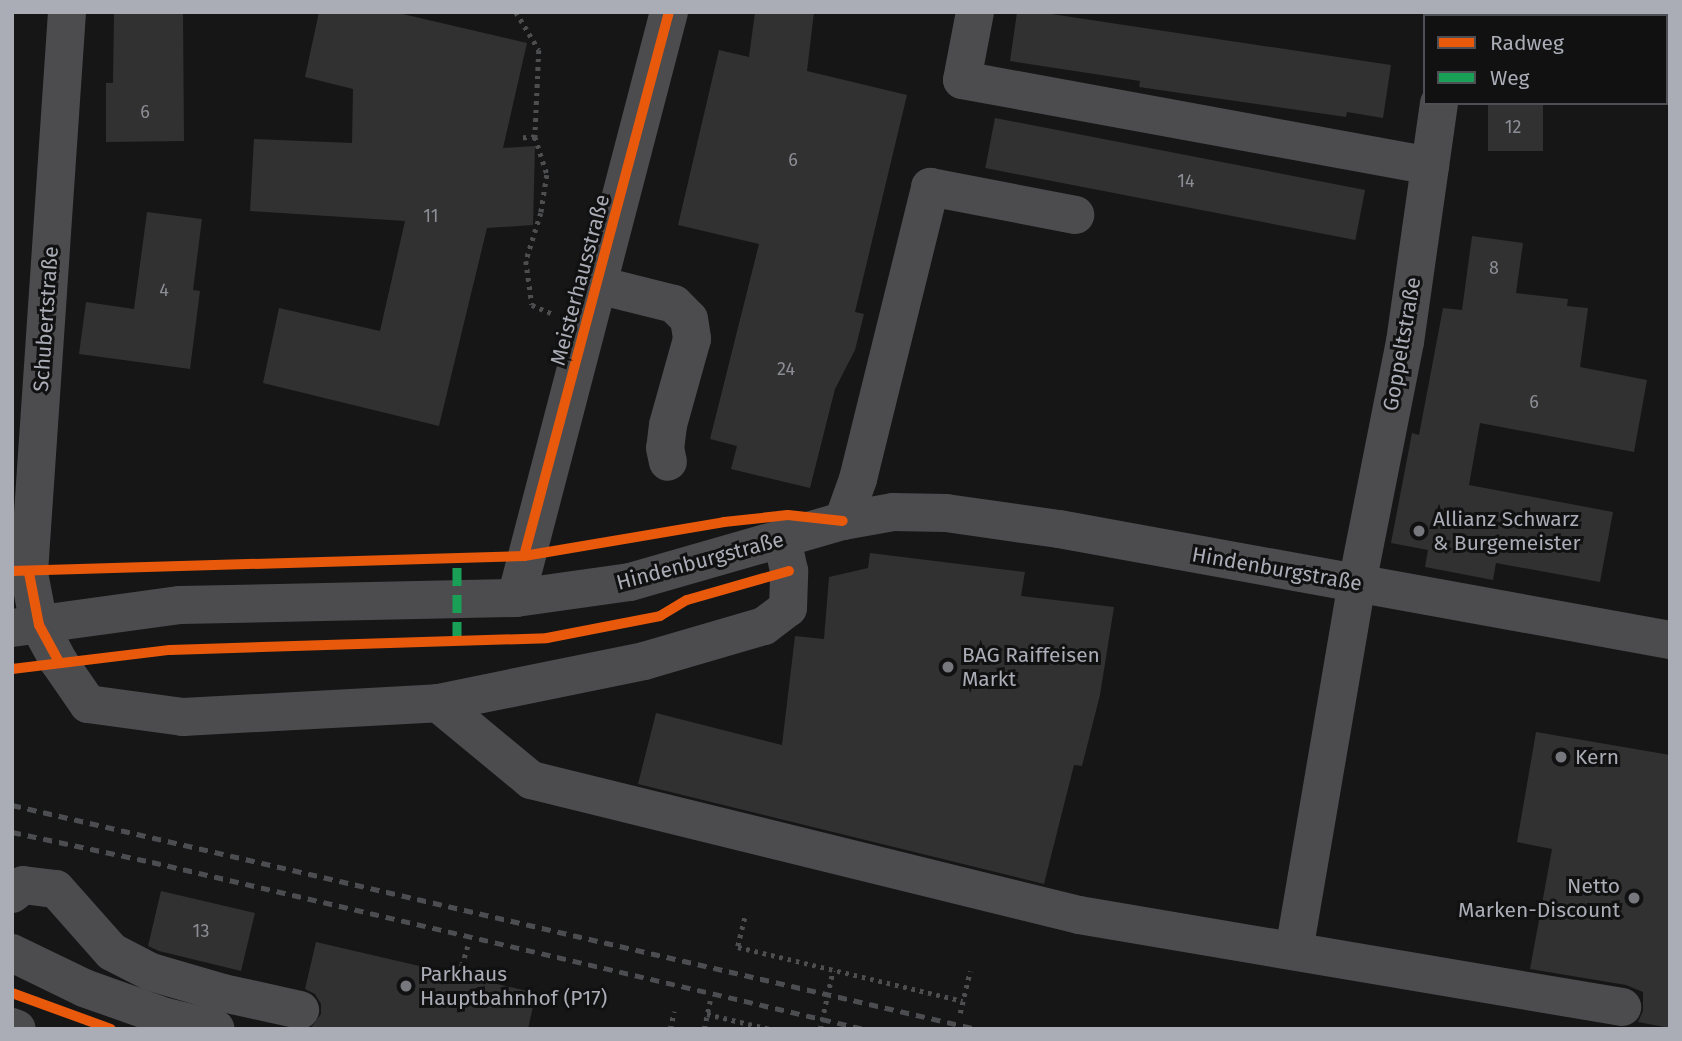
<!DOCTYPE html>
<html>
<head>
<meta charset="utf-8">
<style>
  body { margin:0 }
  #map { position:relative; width:1682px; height:1041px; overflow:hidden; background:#161617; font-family:"Fira Sans",sans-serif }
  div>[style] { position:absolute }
  .building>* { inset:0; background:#313132; transform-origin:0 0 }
  .path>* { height:4.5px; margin-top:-2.25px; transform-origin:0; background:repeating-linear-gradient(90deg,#4d4e50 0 3.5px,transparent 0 8.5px) }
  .minor>* { height:38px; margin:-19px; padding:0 19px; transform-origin:19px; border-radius:19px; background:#4c4c4f }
  .rail>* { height:5px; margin-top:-2.5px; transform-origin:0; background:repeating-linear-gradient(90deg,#4c4d50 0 9px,transparent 0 16px) }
  .quiet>* { height:9px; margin-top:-4.5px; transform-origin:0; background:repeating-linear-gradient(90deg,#1a9f57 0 18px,transparent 0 27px) }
  .cycleway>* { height:10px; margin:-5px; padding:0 5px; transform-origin:5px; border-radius:5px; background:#e8590c }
  .dots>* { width:19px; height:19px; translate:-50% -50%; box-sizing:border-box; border:4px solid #111112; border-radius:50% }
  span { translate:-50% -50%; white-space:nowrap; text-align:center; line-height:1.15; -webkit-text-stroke:6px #111112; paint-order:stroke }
  .number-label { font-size:18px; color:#8c8d95 }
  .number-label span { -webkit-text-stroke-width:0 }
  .street-label { font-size:21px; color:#aaacb6 }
  .poi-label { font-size:21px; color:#aaacb6 }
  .left { translate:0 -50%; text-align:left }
  .right { translate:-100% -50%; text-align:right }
  .frame { position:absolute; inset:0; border:14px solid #aaacb6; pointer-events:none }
  .legend { position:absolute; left:1423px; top:14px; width:245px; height:91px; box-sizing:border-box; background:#111112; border:2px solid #4e4f54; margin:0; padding:9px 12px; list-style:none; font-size:21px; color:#aaacb6 }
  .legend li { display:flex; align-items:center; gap:14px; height:35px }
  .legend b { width:35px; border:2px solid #4e4f54 }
</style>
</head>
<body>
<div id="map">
  <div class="building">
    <div style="clip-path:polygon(114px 12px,183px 12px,184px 141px,106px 142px,106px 83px,113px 83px)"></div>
    <div style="clip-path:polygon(319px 12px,394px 12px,527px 43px,503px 148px,535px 146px,533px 225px,487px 228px,439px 426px,263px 383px,279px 308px,380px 331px,405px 221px,250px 211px,254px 139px,352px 143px,353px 89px,305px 77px)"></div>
    <div style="clip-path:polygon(755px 12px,814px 12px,807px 71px,907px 95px,855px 312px,864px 314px,855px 350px,835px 389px,810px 488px,731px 469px,737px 446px,710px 439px,759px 244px,678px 225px,719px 50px,749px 57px)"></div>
    <div style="clip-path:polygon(1017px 12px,1038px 12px,1391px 65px,1383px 118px,1347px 112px,1346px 117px,1139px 87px,1140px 81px,1010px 61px)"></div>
    <div style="left:1488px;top:103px;width:55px;height:48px"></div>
    <div style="left:995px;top:118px;width:377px;height:51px;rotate:11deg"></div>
    <div style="clip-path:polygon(147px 212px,202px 219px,193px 290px,200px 291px,190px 369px,79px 354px,86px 302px,134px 309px)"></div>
    <div style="clip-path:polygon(1472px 236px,1523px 243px,1516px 293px,1568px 299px,1567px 306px,1588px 308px,1580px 367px,1647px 380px,1634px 452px,1480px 423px,1469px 485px,1613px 512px,1600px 582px,1496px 563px,1493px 580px,1425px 567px,1428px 550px,1391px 543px,1412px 433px,1419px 435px,1443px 308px,1462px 310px)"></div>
    <div style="clip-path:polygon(870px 553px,1025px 572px,1021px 596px,1114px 607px,1100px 695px,1082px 766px,1074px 765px,1044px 884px,638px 784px,656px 713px,782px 745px,795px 636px,824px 639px,829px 577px,868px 568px)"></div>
    <div style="clip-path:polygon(1536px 732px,1670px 755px,1670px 1028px,1638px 1022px,1643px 1011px,1643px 992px,1626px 985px,1530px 969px,1552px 849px,1517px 842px)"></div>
    <div style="clip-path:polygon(161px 891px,255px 913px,241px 971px,159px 951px,148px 946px)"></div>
    <div style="clip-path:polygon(316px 942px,536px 993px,528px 1029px,310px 1029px,321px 1014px,321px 1004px,315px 994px,305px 989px)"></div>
  </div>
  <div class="path">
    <div style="left:516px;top:12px;width:44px;rotate:58.8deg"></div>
    <div style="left:539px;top:50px;width:87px;rotate:92.6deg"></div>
    <div style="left:535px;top:137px;width:15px;rotate:176deg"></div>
    <div style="left:535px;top:137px;width:40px;rotate:72deg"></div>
    <div style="left:547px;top:175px;width:38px;rotate:99deg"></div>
    <div style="left:541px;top:213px;width:50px;rotate:107.4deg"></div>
    <div style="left:526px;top:261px;width:44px;rotate:82.2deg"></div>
    <div style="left:532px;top:305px;width:21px;rotate:23deg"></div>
    <div style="left:745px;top:918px;width:30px;rotate:104deg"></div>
    <div style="left:738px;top:947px;width:231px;rotate:13.5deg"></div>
    <div style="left:459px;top:974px;width:30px;rotate:-73deg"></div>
    <div style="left:960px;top:1013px;width:43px;rotate:-76.6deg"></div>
    <div style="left:707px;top:1014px;width:65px;rotate:13.4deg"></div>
    <div style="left:670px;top:1029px;width:18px;rotate:-77deg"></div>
    <div style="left:704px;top:1029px;width:29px;rotate:-78deg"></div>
    <div style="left:820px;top:1029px;width:60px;rotate:-77.6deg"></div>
  </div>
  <div class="minor">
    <div style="left:67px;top:12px;width:562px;rotate:93.88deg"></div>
    <div style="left:29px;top:573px;width:53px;rotate:79.1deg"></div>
    <div style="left:39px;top:625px;width:42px;rotate:61.6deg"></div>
    <div style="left:59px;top:662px;width:51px;rotate:55.4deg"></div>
    <div style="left:88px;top:704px;width:96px;rotate:7.8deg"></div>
    <div style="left:183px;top:717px;width:255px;rotate:-3.1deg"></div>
    <div style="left:438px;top:703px;width:210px;rotate:-11.5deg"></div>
    <div style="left:644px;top:661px;width:125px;rotate:-16.3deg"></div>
    <div style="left:764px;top:626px;width:30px;rotate:-37deg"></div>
    <div style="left:788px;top:608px;width:37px;rotate:-88deg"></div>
    <div style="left:789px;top:571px;width:33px;rotate:-102deg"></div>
    <div style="left:975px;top:12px;width:69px;rotate:100.8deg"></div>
    <div style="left:962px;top:80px;width:476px;rotate:10.4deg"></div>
    <div style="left:1452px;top:16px;width:4px;rotate:-76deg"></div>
    <div style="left:598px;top:285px;width:78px;rotate:14deg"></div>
    <div style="left:674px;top:304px;width:21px;rotate:45deg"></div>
    <div style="left:689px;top:319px;width:20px;rotate:81deg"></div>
    <div style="left:692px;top:339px;width:89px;rotate:105.6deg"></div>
    <div style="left:668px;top:425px;width:23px;rotate:97deg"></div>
    <div style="left:665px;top:448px;width:14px;rotate:78deg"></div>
    <div style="left:843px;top:521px;width:45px;rotate:-70.3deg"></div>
    <div style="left:858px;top:479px;width:301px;rotate:-76.1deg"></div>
    <div style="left:930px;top:187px;width:148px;rotate:10.9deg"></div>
    <div style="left:516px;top:598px;width:606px;rotate:-75.37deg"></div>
    <div style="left:12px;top:628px;width:170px;rotate:-7.8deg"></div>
    <div style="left:180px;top:605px;width:336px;rotate:-1.2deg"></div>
    <div style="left:516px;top:598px;width:115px;rotate:-8deg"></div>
    <div style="left:630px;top:582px;width:222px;rotate:-16deg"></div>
    <div style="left:843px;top:521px;width:51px;rotate:-10.2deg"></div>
    <div style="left:893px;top:512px;width:53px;rotate:1.1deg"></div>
    <div style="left:946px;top:513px;width:114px;rotate:8.1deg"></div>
    <div style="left:1059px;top:529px;width:621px;rotate:10.3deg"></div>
    <div style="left:438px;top:703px;width:121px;rotate:39.6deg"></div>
    <div style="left:531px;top:780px;width:564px;rotate:13.84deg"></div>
    <div style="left:1079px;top:915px;width:551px;rotate:9.62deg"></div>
    <div style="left:12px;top:894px;width:14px;rotate:-39deg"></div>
    <div style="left:23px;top:885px;width:33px;rotate:7deg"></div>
    <div style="left:56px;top:889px;width:84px;rotate:48.4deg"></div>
    <div style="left:112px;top:952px;width:44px;rotate:27.1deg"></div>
    <div style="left:151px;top:972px;width:75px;rotate:16.3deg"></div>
    <div style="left:223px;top:993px;width:79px;rotate:12.4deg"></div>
    <div style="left:1294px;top:951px;width:372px;rotate:-80.3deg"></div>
    <div style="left:1357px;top:584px;width:247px;rotate:-78.8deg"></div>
    <div style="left:1405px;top:342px;width:241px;rotate:-81.9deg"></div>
    <div style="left:12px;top:953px;width:80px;rotate:25.9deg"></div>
    <div style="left:84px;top:988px;width:87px;rotate:19.5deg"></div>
    <div style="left:166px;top:1017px;width:51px;rotate:13.5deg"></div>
    <div style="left:12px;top:1027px;width:5px;rotate:22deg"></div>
  </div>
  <div class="rail">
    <div style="left:12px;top:805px;width:991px;rotate:13.07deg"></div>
    <div style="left:12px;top:832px;width:143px;rotate:12.1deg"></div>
    <div style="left:152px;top:862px;width:731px;rotate:13.2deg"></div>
  </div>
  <div class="quiet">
    <div style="left:457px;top:640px;width:82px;rotate:-90deg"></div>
  </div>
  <div class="cycleway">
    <div style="left:524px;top:556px;width:563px;rotate:-75.08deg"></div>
    <div style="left:12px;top:571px;width:512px;rotate:-1.68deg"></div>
    <div style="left:524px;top:556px;width:203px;rotate:-9.6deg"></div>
    <div style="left:724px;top:522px;width:64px;rotate:-6.2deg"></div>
    <div style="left:788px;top:515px;width:55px;rotate:6.2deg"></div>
    <div style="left:29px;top:573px;width:53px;rotate:79.1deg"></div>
    <div style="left:39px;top:625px;width:42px;rotate:61.6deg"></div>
    <div style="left:12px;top:669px;width:159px;rotate:-6.9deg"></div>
    <div style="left:170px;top:650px;width:377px;rotate:-1.8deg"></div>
    <div style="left:547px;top:638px;width:115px;rotate:-11deg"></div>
    <div style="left:660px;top:616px;width:31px;rotate:-31deg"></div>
    <div style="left:687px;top:600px;width:106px;rotate:-15.9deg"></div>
    <div style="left:12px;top:993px;width:105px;rotate:20deg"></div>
  </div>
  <div class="dots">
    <div style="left:1419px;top:531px;background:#76787e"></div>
    <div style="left:948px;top:667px;background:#76787e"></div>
    <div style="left:1561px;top:757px;background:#76787e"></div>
    <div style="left:1634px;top:898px;background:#76787e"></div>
    <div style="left:406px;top:986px;background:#76787e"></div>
  </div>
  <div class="number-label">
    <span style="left:145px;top:112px">6</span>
    <span style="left:1513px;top:127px">12</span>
    <span style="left:793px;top:160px">6</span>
    <span style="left:1186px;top:181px">14</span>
    <span style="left:431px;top:216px">11</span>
    <span style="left:1494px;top:268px">8</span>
    <span style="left:164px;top:290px">4</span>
    <span style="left:786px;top:369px">24</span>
    <span style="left:1534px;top:402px">6</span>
    <span style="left:201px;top:931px">13</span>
  </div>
  <div class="street-label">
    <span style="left:580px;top:280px;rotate:-75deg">Meisterhausstraße</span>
    <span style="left:46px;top:319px;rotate:-86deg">Schubertstraße</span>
    <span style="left:1402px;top:344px;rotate:-80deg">Goppeltstraße</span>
    <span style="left:700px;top:561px;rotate:-15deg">Hindenburgstraße</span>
    <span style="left:1277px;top:569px;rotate:10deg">Hindenburgstraße</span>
  </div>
  <div class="poi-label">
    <span class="left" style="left:1433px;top:531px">Allianz Schwarz<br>&amp; Burgemeister</span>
    <span class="left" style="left:962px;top:667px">BAG Raiffeisen<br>Markt</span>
    <span class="left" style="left:1575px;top:757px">Kern</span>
    <span class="right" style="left:1620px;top:898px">Netto<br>Marken-Discount</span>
    <span class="left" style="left:420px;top:986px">Parkhaus<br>Hauptbahnhof (P17)</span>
  </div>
  <div class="frame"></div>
  <ul class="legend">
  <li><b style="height:9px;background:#e8590c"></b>Radweg</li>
  <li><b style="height:9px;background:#1a9f57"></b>Weg</li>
  </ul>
</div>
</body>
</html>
